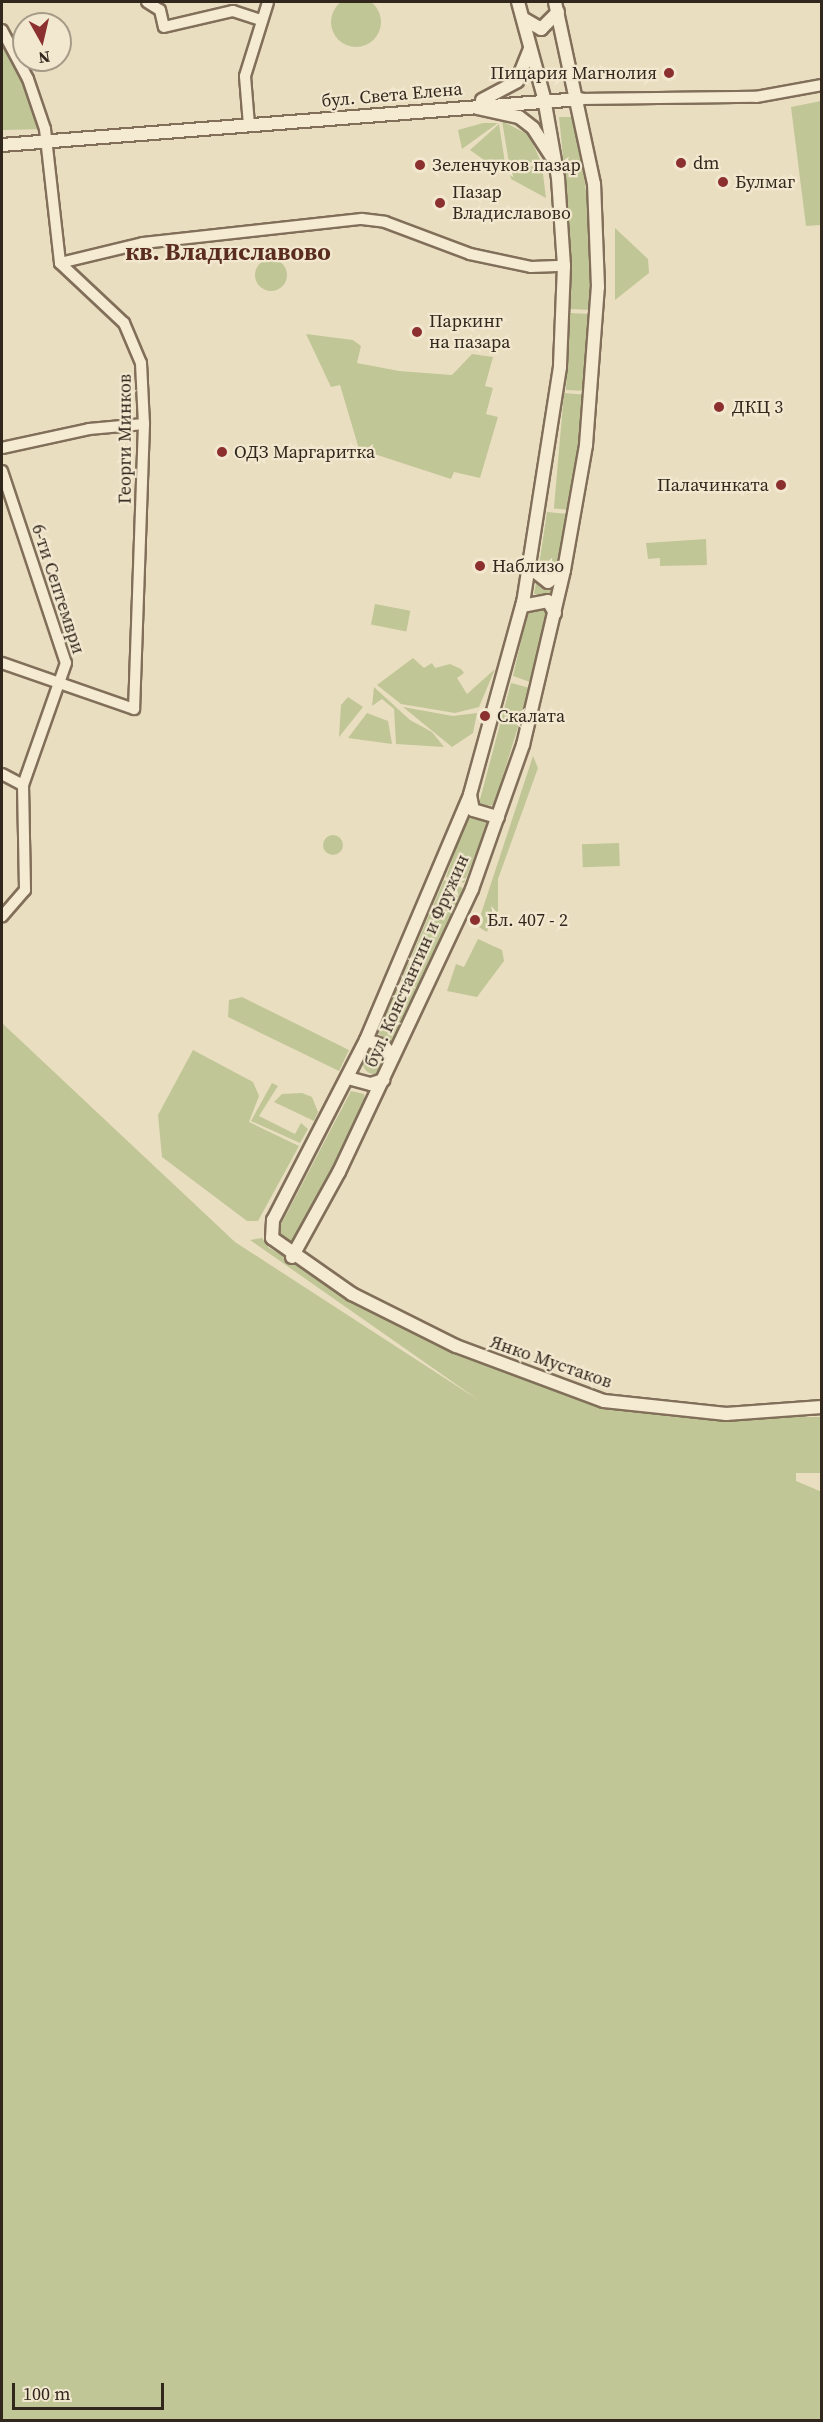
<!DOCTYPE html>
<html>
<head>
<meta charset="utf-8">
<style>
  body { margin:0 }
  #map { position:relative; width:823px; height:2422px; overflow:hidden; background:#eadec1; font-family:"Source Serif 4",serif }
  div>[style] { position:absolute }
  .green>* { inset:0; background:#c0c696; transform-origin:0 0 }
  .round { border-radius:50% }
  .roads { filter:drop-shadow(2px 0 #816f5a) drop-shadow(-2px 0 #816f5a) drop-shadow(0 2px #816f5a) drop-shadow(0 -2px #816f5a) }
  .minor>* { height:10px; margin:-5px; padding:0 5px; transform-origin:5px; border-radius:5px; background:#f5ebd3 }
  .tertiary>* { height:12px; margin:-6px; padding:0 6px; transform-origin:6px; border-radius:6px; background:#f5ebd3 }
  .dots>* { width:16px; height:16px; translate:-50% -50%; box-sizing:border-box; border:3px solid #f2e8cf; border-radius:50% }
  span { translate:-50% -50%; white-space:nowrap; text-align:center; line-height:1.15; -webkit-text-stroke:4.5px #f2e8cf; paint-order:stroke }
  .poi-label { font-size:18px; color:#32271d }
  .right { translate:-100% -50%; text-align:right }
  .left { translate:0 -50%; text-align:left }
  .street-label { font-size:18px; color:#32271d }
  .district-label { font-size:24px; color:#5b2d20; font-weight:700 }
  .frame { position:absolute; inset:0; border:3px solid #32271d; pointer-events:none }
  .north { position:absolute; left:12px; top:12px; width:60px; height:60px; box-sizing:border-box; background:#f2e8cf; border:2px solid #a59b88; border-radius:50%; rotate:172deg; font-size:16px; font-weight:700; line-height:24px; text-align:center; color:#32271d }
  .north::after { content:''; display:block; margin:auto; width:21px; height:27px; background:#8b2f2f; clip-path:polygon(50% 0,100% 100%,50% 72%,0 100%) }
  .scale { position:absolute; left:12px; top:2383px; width:152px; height:27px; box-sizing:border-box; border:3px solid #32271d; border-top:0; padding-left:8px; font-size:18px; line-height:21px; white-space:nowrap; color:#32271d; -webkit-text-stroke:4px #f2e8cf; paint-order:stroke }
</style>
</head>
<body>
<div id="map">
  <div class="green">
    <div class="round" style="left:331px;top:-3px;width:50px;height:50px"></div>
    <div style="clip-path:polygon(2px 31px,45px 129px,2px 130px)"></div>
    <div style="clip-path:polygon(821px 101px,821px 225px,806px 226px,791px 107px)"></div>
    <div style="clip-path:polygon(559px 117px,571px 117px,577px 129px,588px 205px,591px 310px,569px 309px,568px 205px)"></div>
    <div style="clip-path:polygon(502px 121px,529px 135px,541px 162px,509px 163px)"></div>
    <div style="clip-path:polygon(483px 123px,498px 123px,462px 149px,458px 130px)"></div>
    <div style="clip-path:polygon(499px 124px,505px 163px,491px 165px,470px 150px)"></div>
    <div style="clip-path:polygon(542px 166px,546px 198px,511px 179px,509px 168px)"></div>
    <div style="clip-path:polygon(615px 228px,648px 259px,649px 273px,615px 300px)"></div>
    <div class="round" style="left:255px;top:259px;width:32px;height:32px"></div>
    <div style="left:570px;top:313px;width:21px;height:77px;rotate:3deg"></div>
    <div style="clip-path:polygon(306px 334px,353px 340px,361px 346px,357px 363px,399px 371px,452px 375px,472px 354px,493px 357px,485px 386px,493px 388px,486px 414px,498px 417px,480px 478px,454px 472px,451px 479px,359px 449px,340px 385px,331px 387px)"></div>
    <div style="left:564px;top:393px;width:21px;height:116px;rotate:5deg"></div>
    <div style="clip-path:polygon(547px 512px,569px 514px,560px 569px,551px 577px,539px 565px)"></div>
    <div style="clip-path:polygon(706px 539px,707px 565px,660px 566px,660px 558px,648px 559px,646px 543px)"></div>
    <div style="left:536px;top:583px;width:21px;height:11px;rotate:11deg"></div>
    <div style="left:375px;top:604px;width:36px;height:21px;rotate:11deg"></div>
    <div style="clip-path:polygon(540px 605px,550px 616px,530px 682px,513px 676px,528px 611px)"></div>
    <div style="clip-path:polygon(413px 658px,424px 668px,432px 663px,435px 668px,450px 664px,461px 669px,464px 673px,457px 678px,467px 694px,495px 669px,479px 707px,455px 713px,401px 704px,377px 685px)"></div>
    <div style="clip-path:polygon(511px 683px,530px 688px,494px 805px,478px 807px)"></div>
    <div style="clip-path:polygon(374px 687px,410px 720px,432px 732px,444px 747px,396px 744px,394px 709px,382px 699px,372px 706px)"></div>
    <div style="clip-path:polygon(348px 697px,363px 707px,339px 737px,341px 705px)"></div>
    <div style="clip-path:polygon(403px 707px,453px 716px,477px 713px,473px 733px,452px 747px)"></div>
    <div style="clip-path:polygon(367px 713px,388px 721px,392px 744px,348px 738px)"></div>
    <div style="clip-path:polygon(533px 756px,538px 768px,498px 879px,498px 921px,490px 921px,487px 932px,477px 926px)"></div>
    <div style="clip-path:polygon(469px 812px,490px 818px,464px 883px,446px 877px)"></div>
    <div class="round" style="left:323px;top:835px;width:20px;height:20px"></div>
    <div style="left:619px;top:843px;width:23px;height:37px;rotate:88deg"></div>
    <div style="left:444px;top:880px;width:21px;height:110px;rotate:23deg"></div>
    <div style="clip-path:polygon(478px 939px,502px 950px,504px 961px,477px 997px,447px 991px,456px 964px,464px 967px)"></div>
    <div style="clip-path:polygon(399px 984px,418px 989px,395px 1043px,375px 1032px)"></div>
    <div style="clip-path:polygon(242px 997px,349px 1050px,339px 1071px,228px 1017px,229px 1000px)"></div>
    <div style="clip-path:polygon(2px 1023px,235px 1242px,480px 1401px,250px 1240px,262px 1238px,269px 1248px,430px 1336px,604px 1404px,673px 1417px,821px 1417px,821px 1473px,796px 1473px,796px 1481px,822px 1492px,821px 2420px,2px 2420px)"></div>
    <div style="clip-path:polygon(193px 1050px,253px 1082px,259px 1096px,249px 1122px,299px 1146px,258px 1221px,247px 1221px,162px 1157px,158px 1115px)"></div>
    <div class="round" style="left:363px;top:1052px;width:22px;height:22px"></div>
    <div style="clip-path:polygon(272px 1083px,278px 1086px,259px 1116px,295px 1134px,301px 1123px,308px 1129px,300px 1143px,251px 1121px)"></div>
    <div style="clip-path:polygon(351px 1091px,364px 1094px,366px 1105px,299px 1240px,289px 1246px,279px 1243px,277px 1232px)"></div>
    <div style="clip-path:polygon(302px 1093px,312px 1097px,318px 1112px,314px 1121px,274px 1102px,282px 1094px)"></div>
  </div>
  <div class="roads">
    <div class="minor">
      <div style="left:147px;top:2px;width:15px;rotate:32deg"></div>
      <div style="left:160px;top:10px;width:17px;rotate:77deg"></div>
      <div style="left:164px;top:27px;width:71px;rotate:-13.1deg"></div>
      <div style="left:233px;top:11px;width:29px;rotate:18deg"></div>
      <div style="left:2px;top:30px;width:55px;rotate:62deg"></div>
      <div style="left:28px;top:79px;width:53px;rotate:71.2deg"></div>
      <div style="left:45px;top:129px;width:135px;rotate:83.6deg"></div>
      <div style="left:60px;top:263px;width:88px;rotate:43.2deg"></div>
      <div style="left:124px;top:323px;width:43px;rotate:67deg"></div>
      <div style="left:141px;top:363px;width:61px;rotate:87.2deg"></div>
      <div style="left:144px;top:424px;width:285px;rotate:92deg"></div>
      <div style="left:134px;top:709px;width:140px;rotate:-160.8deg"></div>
      <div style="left:580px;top:99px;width:176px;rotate:-0.7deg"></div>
      <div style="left:756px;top:97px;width:67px;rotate:-10.3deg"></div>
      <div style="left:249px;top:125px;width:49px;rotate:-94.7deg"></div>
      <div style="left:245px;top:76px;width:77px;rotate:-72.7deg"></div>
      <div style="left:60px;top:263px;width:85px;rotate:-13.5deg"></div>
      <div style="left:143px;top:243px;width:220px;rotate:-6.3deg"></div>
      <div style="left:362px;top:219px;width:23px;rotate:7deg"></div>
      <div style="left:385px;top:222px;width:91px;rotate:20.6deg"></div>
      <div style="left:470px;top:254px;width:62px;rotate:12deg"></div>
      <div style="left:531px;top:267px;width:33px;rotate:-2deg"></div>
      <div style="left:2px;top:448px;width:89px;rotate:-12.3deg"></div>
      <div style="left:89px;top:429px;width:55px;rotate:-5.2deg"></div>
      <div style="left:2px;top:471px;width:202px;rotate:71.6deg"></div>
      <div style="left:66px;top:663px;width:129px;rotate:109.4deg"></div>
      <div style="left:23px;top:785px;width:105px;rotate:88.9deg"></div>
      <div style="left:25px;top:890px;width:35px;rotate:131deg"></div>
      <div style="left:2px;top:774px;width:24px;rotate:28deg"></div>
    </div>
    <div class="tertiary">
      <div style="left:518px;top:2px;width:99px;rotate:74.8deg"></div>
      <div style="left:544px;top:98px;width:81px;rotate:80.1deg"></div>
      <div style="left:558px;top:178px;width:88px;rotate:86.1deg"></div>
      <div style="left:564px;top:266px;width:101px;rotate:92.3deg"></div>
      <div style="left:560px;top:367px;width:238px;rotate:98.9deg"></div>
      <div style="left:523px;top:602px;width:200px;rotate:105.4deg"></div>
      <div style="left:470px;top:795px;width:266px;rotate:113deg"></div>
      <div style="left:366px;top:1040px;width:203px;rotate:117.3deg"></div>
      <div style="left:273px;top:1220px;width:18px;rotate:93deg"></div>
      <div style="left:272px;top:1238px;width:98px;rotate:35deg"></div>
      <div style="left:352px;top:1294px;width:116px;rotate:26.6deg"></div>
      <div style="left:456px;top:1346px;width:158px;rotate:20.4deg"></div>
      <div style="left:604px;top:1401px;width:123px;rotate:6.1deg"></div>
      <div style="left:726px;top:1414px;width:96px;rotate:-4.2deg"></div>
      <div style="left:524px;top:19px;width:20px;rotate:30deg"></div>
      <div style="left:541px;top:29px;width:24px;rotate:-45deg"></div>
      <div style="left:482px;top:100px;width:40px;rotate:-28deg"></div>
      <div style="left:517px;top:81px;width:35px;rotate:-68deg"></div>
      <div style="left:477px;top:108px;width:43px;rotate:12.1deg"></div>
      <div style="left:519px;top:117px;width:18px;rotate:38deg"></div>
      <div style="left:533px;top:128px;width:33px;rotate:57deg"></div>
      <div style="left:2px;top:145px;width:580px;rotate:-4.55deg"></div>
      <div style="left:529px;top:567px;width:24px;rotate:38deg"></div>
      <div style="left:548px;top:582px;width:20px;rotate:-37deg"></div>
      <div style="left:522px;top:606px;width:26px;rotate:-11deg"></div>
      <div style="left:548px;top:601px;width:14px;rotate:60deg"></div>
      <div style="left:470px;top:795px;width:15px;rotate:79deg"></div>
      <div style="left:473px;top:810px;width:26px;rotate:16deg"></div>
      <div style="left:366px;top:1040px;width:19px;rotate:18deg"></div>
      <div style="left:384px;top:1046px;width:14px;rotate:51deg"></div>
      <div style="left:348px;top:1078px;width:24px;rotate:15deg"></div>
      <div style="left:371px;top:1084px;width:13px;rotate:-18deg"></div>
      <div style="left:292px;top:1257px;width:97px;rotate:-61.1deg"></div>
      <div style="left:339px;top:1172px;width:313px;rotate:-64.8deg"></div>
      <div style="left:472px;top:889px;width:153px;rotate:-70.5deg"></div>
      <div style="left:523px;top:745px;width:180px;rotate:-76.8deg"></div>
      <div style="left:564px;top:570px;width:127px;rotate:-80deg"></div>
      <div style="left:586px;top:445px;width:158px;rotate:-85.7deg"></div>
      <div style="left:598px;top:287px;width:103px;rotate:-92.2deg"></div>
      <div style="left:594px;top:184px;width:186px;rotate:-102.1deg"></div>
    </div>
  </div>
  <div class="dots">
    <div style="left:669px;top:73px;background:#8b2f2f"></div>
    <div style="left:681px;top:163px;background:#8b2f2f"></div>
    <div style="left:420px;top:165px;background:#8b2f2f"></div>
    <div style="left:723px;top:182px;background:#8b2f2f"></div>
    <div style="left:440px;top:203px;background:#8b2f2f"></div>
    <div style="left:417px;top:332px;background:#8b2f2f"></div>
    <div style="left:719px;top:407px;background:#8b2f2f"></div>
    <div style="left:222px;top:452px;background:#8b2f2f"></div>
    <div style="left:781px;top:485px;background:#8b2f2f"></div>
    <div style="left:480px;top:566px;background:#8b2f2f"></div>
    <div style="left:485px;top:716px;background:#8b2f2f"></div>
    <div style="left:475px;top:920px;background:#8b2f2f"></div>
  </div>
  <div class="poi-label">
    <span class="right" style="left:657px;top:73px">Пицария Магнолия</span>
    <span class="left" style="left:693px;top:163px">dm</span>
    <span class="left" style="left:432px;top:165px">Зеленчуков пазар</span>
    <span class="left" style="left:735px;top:182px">Булмаг</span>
    <span class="left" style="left:452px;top:203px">Пазар<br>Владиславово</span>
    <span class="left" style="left:429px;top:332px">Паркинг<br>на пазара</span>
    <span class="left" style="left:732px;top:407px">ДКЦ 3</span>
    <span class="left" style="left:234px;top:452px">ОДЗ Маргаритка</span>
    <span class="right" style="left:769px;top:485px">Палачинката</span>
    <span class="left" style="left:492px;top:566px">Наблизо</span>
    <span class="left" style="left:497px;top:716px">Скалата</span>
    <span class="left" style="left:487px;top:920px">Бл. 407 - 2</span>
  </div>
  <div class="street-label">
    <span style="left:392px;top:95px;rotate:-5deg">бул. Света Елена</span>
    <span style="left:125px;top:439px;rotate:-90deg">Георги Минков</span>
    <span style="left:58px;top:589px;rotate:72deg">6-ти Септември</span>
    <span style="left:417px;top:961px;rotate:-66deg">бул. Константин и Фружин</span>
    <span style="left:551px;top:1362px;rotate:19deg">Янко Мустаков</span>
  </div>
  <div class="district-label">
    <span style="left:228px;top:252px">кв. Владиславово</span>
  </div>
  <div class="frame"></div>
  <div class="north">N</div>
  <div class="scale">100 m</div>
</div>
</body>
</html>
